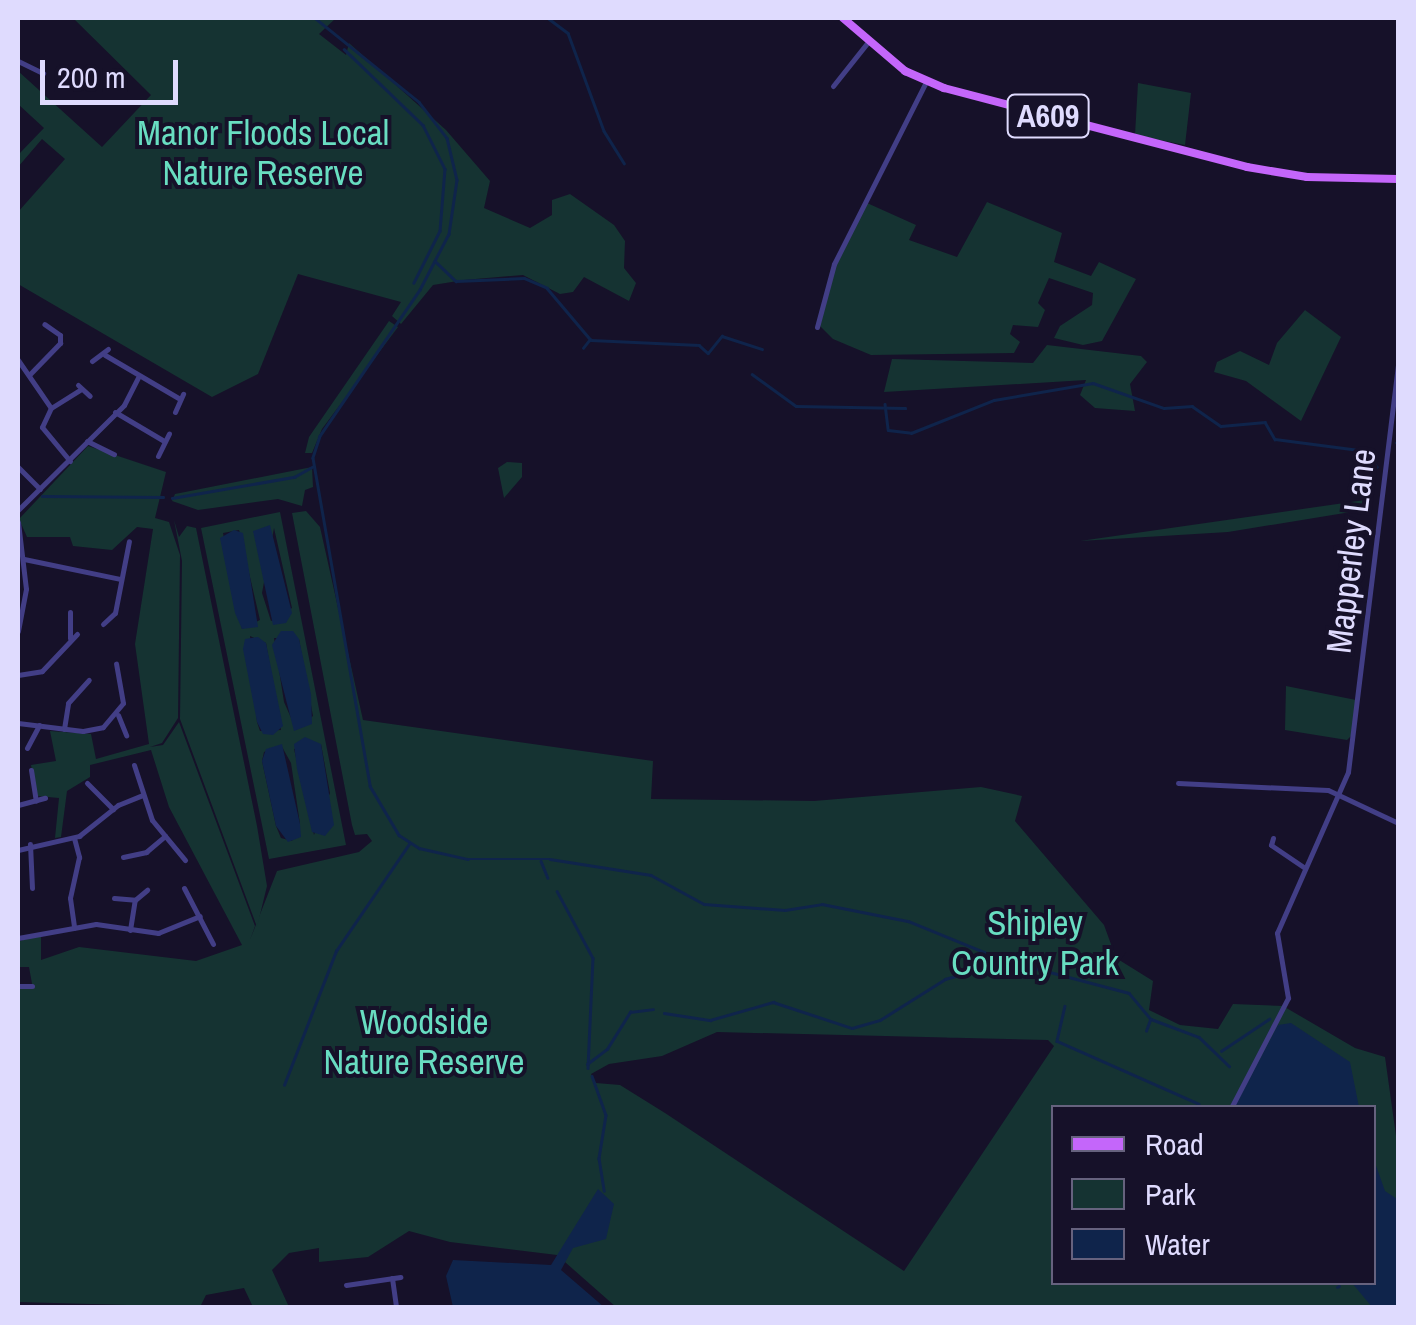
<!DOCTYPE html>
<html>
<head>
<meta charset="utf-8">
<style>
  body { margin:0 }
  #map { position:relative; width:1416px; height:1325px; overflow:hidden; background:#161129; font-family:"Archivo Narrow",sans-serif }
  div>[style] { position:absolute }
  .green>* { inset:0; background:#153332 }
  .water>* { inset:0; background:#0f244b }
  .stream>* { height:2.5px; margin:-1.25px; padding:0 1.25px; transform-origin:1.25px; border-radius:1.25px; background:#0f244b }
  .minor>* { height:5px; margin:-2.5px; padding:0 2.5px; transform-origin:2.5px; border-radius:2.5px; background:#423e86 }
  .major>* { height:8px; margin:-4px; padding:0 4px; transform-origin:4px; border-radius:4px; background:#c466fa }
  span { translate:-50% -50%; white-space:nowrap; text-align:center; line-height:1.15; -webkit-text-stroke:8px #161129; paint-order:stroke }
  .shield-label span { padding:2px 8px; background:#161129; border:2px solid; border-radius:8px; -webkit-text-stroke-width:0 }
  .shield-label { font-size:32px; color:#dfdbfe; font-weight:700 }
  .park-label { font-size:35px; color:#68ddc1 }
  .street-label { font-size:35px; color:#dfdbfe }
  .frame { position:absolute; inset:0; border:20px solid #dfdbfe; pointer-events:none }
  .legend { position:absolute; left:1051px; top:1105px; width:325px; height:180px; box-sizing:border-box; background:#161129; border:2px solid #66627e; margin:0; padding:12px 18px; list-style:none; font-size:30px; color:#dfdbfe }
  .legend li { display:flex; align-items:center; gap:20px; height:50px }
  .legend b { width:50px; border:2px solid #66627e }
  .scale { position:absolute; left:40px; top:60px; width:138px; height:45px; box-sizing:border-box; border:5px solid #dfdbfe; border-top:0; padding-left:12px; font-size:30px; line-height:35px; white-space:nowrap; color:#dfdbfe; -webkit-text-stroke:8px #161129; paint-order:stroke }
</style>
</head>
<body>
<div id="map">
  <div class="green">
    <div style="clip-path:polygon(73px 18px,336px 18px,319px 34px,346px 55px,349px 43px,446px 130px,490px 181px,484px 208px,530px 228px,552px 215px,552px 200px,570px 194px,614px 225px,625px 241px,624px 268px,636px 283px,629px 301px,584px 277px,573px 292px,560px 294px,523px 275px,464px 280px,433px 285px,401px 324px,392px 316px,401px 302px,298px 274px,258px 374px,212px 397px,18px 284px,18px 212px,65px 159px,42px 139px,18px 167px,18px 155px,44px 128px,18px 104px,18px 71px,102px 147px,151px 95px)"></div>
    <div style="clip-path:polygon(1138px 83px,1191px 93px,1185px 145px,1135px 135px)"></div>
    <div style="clip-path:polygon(987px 202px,1062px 233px,1054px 262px,1091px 276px,1099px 262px,1136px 279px,1102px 341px,1083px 345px,1054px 338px,1060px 326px,1092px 305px,1093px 293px,1049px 278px,1038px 303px,1045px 310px,1038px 327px,1013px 325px,1010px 334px,1020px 342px,1014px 353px,871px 355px,833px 339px,820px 326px,836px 265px,867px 203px,916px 225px,909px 240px,957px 257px)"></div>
    <div style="clip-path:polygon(1305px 310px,1341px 337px,1301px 421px,1246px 381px,1214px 372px,1217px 362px,1240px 351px,1269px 365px,1277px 343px)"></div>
    <div style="clip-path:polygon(389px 321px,398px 327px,322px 429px,312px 453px,305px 453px,309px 437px)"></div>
    <div style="clip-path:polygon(1047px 345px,1141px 356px,1147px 362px,1130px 384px,1135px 411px,1095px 408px,1080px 395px,1086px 380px,884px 392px,892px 359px,1033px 363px)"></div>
    <div style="clip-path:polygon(evenodd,88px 446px,166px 472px,155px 518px,169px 522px,180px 555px,178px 718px,162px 743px,150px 747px,163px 745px,179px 722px,255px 926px,250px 940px,277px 871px,359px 852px,372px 841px,367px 834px,355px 835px,352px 825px,292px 513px,306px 511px,320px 527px,363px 720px,653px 761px,651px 799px,814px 801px,981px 787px,1022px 796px,1015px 821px,1104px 925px,1116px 958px,1153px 981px,1149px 1010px,1180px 1025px,1218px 1029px,1233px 1004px,1283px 1006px,1355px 1048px,1385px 1057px,1398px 1150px,1398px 1307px,616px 1307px,557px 1255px,450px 1242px,409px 1231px,368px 1257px,319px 1262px,319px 1248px,289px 1253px,272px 1270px,289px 1307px,253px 1307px,244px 1288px,206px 1295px,200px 1307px,18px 1302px,18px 989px,33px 989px,29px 967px,18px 967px,18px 942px,41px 933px,41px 960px,79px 947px,196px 961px,242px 945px,169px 807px,151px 750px,90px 765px,90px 777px,67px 791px,61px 837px,55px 838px,59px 798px,37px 796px,31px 765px,56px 761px,50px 731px,91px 734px,96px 759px,149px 744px,135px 644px,153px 529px,137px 527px,112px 550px,73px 546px,70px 537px,27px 537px,19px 519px,88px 446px,717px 1032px,1048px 1040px,1054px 1046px,904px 1271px,665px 1113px,620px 1085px,596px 1083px,591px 1074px,609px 1064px,662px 1056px,717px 1032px,88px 446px,1054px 1108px,1374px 1108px,1374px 1282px,1054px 1282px,1054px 1108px)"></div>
    <div style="clip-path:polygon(507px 462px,522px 463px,522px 477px,504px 498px,498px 468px)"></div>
    <div style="clip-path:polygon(312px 467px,313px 487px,305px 490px,302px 506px,278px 499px,198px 510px,172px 501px,175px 494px)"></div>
    <div style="clip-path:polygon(1372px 499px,1369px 509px,1228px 532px,1080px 541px)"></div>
    <div style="clip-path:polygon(evenodd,280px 512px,346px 845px,269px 859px,201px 528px,280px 512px,274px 528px,292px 608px,271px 621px,262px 593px,274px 528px,280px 512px,239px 530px,260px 620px,242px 629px,223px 533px,239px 530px,280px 512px,250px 636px,266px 643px,281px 730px,260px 731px,257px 722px,250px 636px,280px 512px,274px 638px,299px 639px,313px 716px,296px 729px,284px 702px,274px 638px,280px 512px,321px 744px,330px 793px,314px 835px,294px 749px,321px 744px,280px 512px,281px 745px,291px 763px,300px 824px,292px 841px,281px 838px,276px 826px,262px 761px,264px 752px,281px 745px)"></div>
    <div style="clip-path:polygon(174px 520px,179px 537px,187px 526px,196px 528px,257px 826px,267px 886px,257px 927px,180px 719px,182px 561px)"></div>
    <div style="clip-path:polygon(1286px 686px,1356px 700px,1352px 735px,1347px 740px,1285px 730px)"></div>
  </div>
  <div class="water">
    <div style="clip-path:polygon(270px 525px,292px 613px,286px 623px,273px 625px,253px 531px)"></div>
    <div style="clip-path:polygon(234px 530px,243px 533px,258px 627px,242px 629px,235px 613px,220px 538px)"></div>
    <div style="clip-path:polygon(281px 631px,293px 631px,299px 639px,311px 694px,312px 724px,294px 731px,272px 645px)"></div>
    <div style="clip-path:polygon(258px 637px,266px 643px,283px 726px,273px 735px,263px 734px,257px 722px,243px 649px,245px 639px)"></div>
    <div style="clip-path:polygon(305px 737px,321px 744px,334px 825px,325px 836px,312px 832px,297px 769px,294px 744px)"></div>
    <div style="clip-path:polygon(282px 744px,300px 824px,301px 837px,288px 842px,276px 826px,262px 761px,266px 749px)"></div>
    <div style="clip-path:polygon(1291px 1023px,1350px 1062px,1359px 1107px,1234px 1108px,1278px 1025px)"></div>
    <div style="clip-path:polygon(1374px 1160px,1385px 1191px,1397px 1199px,1398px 1307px,1372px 1307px,1352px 1283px,1374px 1282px)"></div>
    <div style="clip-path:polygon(598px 1189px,614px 1204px,606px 1239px,573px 1248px,561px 1270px,604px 1307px,453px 1307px,446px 1276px,453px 1260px,551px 1265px)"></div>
  </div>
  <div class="stream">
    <div style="left:315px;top:18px;width:134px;rotate:38.9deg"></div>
    <div style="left:419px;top:102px;width:46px;rotate:52.1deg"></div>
    <div style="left:447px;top:138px;width:43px;rotate:76.6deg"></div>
    <div style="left:457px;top:180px;width:55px;rotate:98.4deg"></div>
    <div style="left:449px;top:234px;width:63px;rotate:117.4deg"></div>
    <div style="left:420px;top:290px;width:177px;rotate:124.4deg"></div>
    <div style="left:320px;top:436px;width:23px;rotate:108deg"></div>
    <div style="left:313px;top:458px;width:333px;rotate:80.1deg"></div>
    <div style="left:370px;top:786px;width:57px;rotate:59.4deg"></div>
    <div style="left:399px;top:835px;width:24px;rotate:33deg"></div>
    <div style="left:419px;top:848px;width:50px;rotate:12.7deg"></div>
    <div style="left:468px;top:859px;width:82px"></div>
    <div style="left:550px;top:859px;width:102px;rotate:9deg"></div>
    <div style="left:651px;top:875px;width:60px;rotate:28.7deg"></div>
    <div style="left:704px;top:904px;width:81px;rotate:4.2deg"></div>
    <div style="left:785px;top:910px;width:37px;rotate:-9deg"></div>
    <div style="left:822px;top:904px;width:88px;rotate:11.2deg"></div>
    <div style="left:908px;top:921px;width:100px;rotate:22.2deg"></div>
    <div style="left:548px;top:18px;width:25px;rotate:37deg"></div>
    <div style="left:568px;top:33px;width:104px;rotate:69.8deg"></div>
    <div style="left:604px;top:131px;width:38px;rotate:58deg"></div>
    <div style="left:344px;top:49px;width:110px;rotate:43.9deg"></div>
    <div style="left:423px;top:125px;width:49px;rotate:63.4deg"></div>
    <div style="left:445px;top:169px;width:62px;rotate:94.6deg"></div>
    <div style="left:440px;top:231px;width:58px;rotate:116.6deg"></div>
    <div style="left:435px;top:261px;width:29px;rotate:44deg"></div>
    <div style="left:456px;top:281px;width:68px;rotate:-2.5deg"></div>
    <div style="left:524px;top:278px;width:25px;rotate:23deg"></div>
    <div style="left:547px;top:288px;width:68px;rotate:49.8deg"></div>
    <div style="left:591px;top:340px;width:108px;rotate:2.7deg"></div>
    <div style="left:699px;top:345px;width:12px;rotate:42deg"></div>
    <div style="left:708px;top:353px;width:22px;rotate:-51deg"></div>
    <div style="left:722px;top:336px;width:42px;rotate:18deg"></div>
    <div style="left:583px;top:348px;width:11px;rotate:-52deg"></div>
    <div style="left:752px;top:374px;width:54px;rotate:36deg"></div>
    <div style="left:796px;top:406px;width:109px;rotate:1.1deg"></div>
    <div style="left:885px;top:404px;width:26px;rotate:83deg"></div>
    <div style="left:888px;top:430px;width:23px;rotate:7deg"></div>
    <div style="left:911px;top:433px;width:89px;rotate:-21.7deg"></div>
    <div style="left:994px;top:400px;width:100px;rotate:-9.7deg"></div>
    <div style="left:1093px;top:383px;width:75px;rotate:19.4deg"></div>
    <div style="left:1164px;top:408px;width:28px;rotate:-4deg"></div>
    <div style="left:1192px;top:406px;width:35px;rotate:35deg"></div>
    <div style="left:1221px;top:426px;width:44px;rotate:-5.2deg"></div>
    <div style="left:1265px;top:422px;width:20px;rotate:60deg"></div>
    <div style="left:1275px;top:439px;width:92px;rotate:7.5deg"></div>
    <div style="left:1366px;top:451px;width:19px;rotate:55deg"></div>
    <div style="left:1396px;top:443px;width:2px"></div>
    <div style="left:42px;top:496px;width:121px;rotate:0.5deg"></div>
    <div style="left:172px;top:498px;width:124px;rotate:-9.8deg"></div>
    <div style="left:294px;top:477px;width:21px;rotate:-29deg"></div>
    <div style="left:541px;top:861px;width:18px;rotate:68deg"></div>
    <div style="left:557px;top:891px;width:76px;rotate:61.8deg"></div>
    <div style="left:593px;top:958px;width:110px;rotate:92.6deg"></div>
    <div style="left:1008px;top:961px;width:125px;rotate:14.8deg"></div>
    <div style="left:1129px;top:993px;width:34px;rotate:50deg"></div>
    <div style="left:1151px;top:1019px;width:51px;rotate:20.6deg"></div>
    <div style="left:1199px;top:1037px;width:42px;rotate:44deg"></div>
    <div style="left:1065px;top:1006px;width:36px;rotate:103deg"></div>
    <div style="left:1057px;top:1041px;width:155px;rotate:23.9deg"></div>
    <div style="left:664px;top:1013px;width:47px;rotate:8.7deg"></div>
    <div style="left:710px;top:1020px;width:66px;rotate:-15.9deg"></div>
    <div style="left:773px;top:1002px;width:83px;rotate:18.2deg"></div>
    <div style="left:852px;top:1028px;width:29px;rotate:-16deg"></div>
    <div style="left:880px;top:1020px;width:77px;rotate:-32.2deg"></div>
    <div style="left:945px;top:979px;width:66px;rotate:-15.7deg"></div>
    <div style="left:1146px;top:1031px;width:12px;rotate:-70deg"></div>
    <div style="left:1221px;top:1051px;width:58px;rotate:-33.7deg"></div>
    <div style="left:587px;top:1064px;width:25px;rotate:-37deg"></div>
    <div style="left:607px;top:1049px;width:44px;rotate:-58.1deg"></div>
    <div style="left:630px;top:1012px;width:23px;rotate:-7deg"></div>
    <div style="left:592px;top:1076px;width:41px;rotate:70.3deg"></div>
    <div style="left:606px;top:1115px;width:44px;rotate:99.2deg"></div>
    <div style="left:599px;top:1158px;width:33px;rotate:81deg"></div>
    <div style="left:284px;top:1085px;width:144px;rotate:-68.8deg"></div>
    <div style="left:336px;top:951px;width:130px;rotate:-55.7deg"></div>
    <div style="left:1337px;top:1287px;width:2px;rotate:-27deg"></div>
  </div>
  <div class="minor">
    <div style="left:18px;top:61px;width:28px;rotate:26deg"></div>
    <div style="left:1398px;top:85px;width:151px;rotate:90deg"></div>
    <div style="left:833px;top:86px;width:56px;rotate:-51.5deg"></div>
    <div style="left:817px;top:327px;width:65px;rotate:-74.9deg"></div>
    <div style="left:834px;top:264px;width:204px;rotate:-63.2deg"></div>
    <div style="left:105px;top:355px;width:87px;rotate:30.4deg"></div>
    <div style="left:18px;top:360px;width:58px;rotate:55.5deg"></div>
    <div style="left:92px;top:361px;width:20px;rotate:-37deg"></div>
    <div style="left:29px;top:375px;width:45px;rotate:-45.9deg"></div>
    <div style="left:60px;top:343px;width:8px;rotate:-90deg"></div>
    <div style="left:60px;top:335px;width:19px;rotate:-145deg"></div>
    <div style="left:78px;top:385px;width:16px;rotate:43deg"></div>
    <div style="left:115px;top:412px;width:57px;rotate:30.6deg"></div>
    <div style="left:175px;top:412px;width:20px;rotate:-66deg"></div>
    <div style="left:87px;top:441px;width:30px;rotate:26deg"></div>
    <div style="left:158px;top:456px;width:25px;rotate:-64deg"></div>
    <div style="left:70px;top:461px;width:44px;rotate:-129.5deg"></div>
    <div style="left:42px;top:427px;width:21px;rotate:-65deg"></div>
    <div style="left:51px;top:408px;width:36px;rotate:-32deg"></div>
    <div style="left:18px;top:467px;width:31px;rotate:45deg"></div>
    <div style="left:18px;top:510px;width:149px;rotate:-44.7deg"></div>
    <div style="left:124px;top:405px;width:31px;rotate:-63deg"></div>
    <div style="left:18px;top:522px;width:67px;rotate:83.2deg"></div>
    <div style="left:26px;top:589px;width:43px;rotate:100.8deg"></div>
    <div style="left:24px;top:559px;width:99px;rotate:11.7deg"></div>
    <div style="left:70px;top:612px;width:26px;rotate:90deg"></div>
    <div style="left:103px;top:624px;width:16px;rotate:-43deg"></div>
    <div style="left:115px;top:613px;width:73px;rotate:-79deg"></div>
    <div style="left:18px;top:675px;width:24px;rotate:-9deg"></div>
    <div style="left:42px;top:671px;width:51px;rotate:-46.6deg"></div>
    <div style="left:118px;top:715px;width:22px;rotate:68deg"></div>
    <div style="left:18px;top:723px;width:65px;rotate:7deg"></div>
    <div style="left:83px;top:731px;width:20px;rotate:-11deg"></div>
    <div style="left:103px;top:727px;width:31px;rotate:-50deg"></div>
    <div style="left:123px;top:703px;width:40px;rotate:-100deg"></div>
    <div style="left:64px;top:729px;width:26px;rotate:-81deg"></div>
    <div style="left:68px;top:703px;width:31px;rotate:-48deg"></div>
    <div style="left:27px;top:748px;width:26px;rotate:-62deg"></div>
    <div style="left:134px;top:765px;width:58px;rotate:71.9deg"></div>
    <div style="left:152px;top:820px;width:52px;rotate:50.5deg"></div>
    <div style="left:31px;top:770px;width:31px;rotate:81deg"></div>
    <div style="left:87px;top:783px;width:37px;rotate:45deg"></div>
    <div style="left:1178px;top:783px;width:150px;rotate:2.7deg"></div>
    <div style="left:1328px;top:790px;width:77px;rotate:25.2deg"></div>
    <div style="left:18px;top:805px;width:28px;rotate:-15deg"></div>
    <div style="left:74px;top:838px;width:20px;rotate:75deg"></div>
    <div style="left:79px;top:857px;width:42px;rotate:102.4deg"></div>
    <div style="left:70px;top:898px;width:30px;rotate:82deg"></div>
    <div style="left:1273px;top:838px;width:7px;rotate:106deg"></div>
    <div style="left:1271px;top:845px;width:41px;rotate:34.1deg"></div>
    <div style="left:30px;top:844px;width:44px;rotate:87.4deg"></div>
    <div style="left:18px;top:850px;width:63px;rotate:-12.9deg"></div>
    <div style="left:79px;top:836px;width:50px;rotate:-38.5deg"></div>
    <div style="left:118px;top:805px;width:27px;rotate:-22deg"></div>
    <div style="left:123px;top:857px;width:24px;rotate:-12deg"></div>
    <div style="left:146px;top:852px;width:25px;rotate:-40deg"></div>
    <div style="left:184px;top:888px;width:63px;rotate:62.6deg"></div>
    <div style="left:114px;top:898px;width:21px;rotate:5deg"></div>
    <div style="left:130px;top:930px;width:30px;rotate:-81deg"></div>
    <div style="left:135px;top:900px;width:16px;rotate:-40deg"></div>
    <div style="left:18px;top:938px;width:79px;rotate:-10.2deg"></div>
    <div style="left:96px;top:924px;width:63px;rotate:8.3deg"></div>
    <div style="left:158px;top:933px;width:45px;rotate:-22deg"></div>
    <div style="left:18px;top:986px;width:14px"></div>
    <div style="left:1231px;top:1108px;width:124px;rotate:-62.6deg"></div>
    <div style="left:1288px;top:998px;width:66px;rotate:-99.6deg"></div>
    <div style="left:1277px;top:933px;width:176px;rotate:-66.2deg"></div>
    <div style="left:1348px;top:772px;width:410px;rotate:-83deg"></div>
    <div style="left:392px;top:1278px;width:30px;rotate:82deg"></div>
    <div style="left:346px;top:1285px;width:55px;rotate:-8.4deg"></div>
  </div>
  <div class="major">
    <div style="left:843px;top:18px;width:82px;rotate:40.5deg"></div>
    <div style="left:905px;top:71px;width:43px;rotate:23.6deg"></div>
    <div style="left:944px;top:88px;width:313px;rotate:14.6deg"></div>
    <div style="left:1247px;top:167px;width:61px;rotate:9.5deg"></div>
    <div style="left:1307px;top:177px;width:91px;rotate:1.3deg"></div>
  </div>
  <div class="shield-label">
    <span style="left:1048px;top:116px">A609</span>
  </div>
  <div class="park-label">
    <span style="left:263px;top:153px">Manor Floods Local<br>Nature Reserve</span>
    <span style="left:1035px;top:943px">Shipley<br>Country Park</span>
    <span style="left:424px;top:1042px">Woodside<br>Nature Reserve</span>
  </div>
  <div class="street-label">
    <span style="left:1351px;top:551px;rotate:-83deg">Mapperley Lane</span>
  </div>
  <div class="frame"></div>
  <ul class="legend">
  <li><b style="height:12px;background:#c466fa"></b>Road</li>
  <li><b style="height:28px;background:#153332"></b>Park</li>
  <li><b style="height:28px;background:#0f244b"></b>Water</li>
  </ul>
  <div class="scale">200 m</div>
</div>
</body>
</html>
